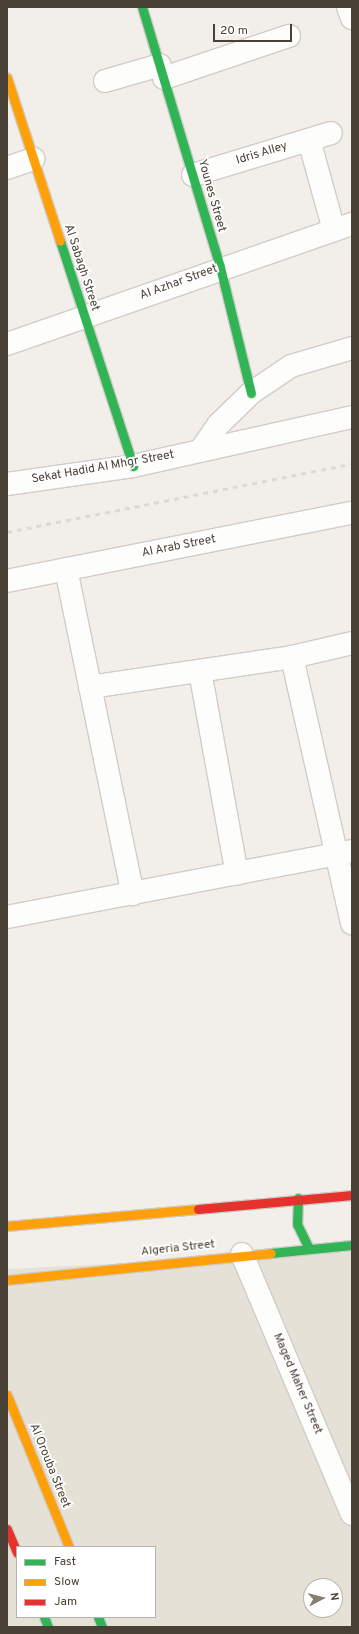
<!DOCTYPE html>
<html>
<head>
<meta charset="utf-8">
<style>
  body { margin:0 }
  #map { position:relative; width:359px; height:1634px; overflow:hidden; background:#f2efea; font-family:Overpass,sans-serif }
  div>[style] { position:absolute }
  .residential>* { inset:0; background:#e6e1d7 }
  .roads { filter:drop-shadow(1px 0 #d0cdc8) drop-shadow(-1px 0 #d0cdc8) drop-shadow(0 1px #d0cdc8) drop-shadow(0 -1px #d0cdc8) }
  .street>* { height:22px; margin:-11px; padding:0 11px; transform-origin:11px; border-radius:11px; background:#fdfdfc }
  .fast>* { height:9px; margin:-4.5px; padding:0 4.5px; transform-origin:4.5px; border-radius:4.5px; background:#30b455 }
  .slow>* { height:9px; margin:-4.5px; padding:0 4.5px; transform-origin:4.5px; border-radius:4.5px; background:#ff9f0a }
  .jam>* { height:9px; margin:-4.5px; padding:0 4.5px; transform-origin:4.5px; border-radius:4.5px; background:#e5322d }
  .rail>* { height:3px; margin-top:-1.5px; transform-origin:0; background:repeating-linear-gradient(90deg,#d9d9d8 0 5px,transparent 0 10px) }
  span { translate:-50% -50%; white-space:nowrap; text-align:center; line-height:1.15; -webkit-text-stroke:3.5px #fff; paint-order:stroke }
  .street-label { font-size:12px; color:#494135 }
  .frame { position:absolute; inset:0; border:8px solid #494135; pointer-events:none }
  .legend { position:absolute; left:16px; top:1546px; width:140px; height:72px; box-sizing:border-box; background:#fff; border:1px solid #b6b3ae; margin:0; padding:5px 7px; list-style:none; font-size:12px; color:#494135 }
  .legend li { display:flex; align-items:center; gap:8px; height:20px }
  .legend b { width:20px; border:1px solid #b6b3ae }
  .north { position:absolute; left:303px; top:1578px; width:40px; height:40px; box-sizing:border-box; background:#fff; border:1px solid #b6b3ae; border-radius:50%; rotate:83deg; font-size:11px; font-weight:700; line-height:16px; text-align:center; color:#494135 }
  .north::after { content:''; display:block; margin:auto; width:14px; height:18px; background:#847e74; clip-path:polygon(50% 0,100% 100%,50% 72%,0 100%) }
  .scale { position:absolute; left:213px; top:24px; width:79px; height:18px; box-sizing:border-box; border:2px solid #494135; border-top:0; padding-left:5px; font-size:12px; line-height:14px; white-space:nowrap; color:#494135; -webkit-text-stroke:3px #fff; paint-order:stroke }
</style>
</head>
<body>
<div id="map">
  <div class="residential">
    <div style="clip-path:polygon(evenodd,352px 1252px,352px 1627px,7px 1627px,7px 1269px,352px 1252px,17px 1547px,155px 1547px,155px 1617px,17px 1617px,17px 1547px,352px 1252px,311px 1586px,335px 1586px,335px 1610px,311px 1610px,311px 1586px)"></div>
  </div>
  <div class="roads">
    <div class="street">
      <div style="left:348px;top:7px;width:12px;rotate:70deg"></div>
      <div style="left:164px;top:78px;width:132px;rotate:-18.6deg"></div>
      <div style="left:105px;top:81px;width:57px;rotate:-16.2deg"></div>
      <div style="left:309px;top:140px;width:93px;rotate:74.5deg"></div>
      <div style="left:7px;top:168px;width:28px;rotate:-19deg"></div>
      <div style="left:193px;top:175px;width:144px;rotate:-16.9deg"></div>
      <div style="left:7px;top:344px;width:365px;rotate:-19.2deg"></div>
      <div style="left:200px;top:451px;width:32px;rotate:-55deg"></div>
      <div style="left:218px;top:425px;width:46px;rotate:-44.1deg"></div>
      <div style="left:251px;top:393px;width:48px;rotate:-34deg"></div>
      <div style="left:291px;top:366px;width:64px;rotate:-16.4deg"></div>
      <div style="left:7px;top:484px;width:127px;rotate:-8.1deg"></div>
      <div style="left:133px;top:466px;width:224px;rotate:-12.6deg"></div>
      <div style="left:66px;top:569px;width:332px;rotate:78.4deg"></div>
      <div style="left:7px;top:581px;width:352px;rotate:-11.2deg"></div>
      <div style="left:292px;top:657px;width:273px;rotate:77.3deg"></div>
      <div style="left:200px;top:671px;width:206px;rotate:79.7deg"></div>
      <div style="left:90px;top:687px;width:204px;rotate:-8.4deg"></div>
      <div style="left:292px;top:657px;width:62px;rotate:-13.1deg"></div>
      <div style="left:7px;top:917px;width:351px;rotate:-10.8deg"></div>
      <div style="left:242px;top:1254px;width:282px;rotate:67.1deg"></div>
    </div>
    <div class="fast">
      <div style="left:142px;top:7px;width:271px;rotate:73.3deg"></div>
      <div style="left:220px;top:267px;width:130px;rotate:76.2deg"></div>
      <div style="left:60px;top:241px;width:237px;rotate:72deg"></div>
      <div style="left:298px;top:1198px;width:26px;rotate:92deg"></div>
      <div style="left:297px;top:1224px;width:25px;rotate:64deg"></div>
      <div style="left:271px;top:1253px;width:81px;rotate:-5.6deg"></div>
      <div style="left:44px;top:1617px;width:11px;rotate:68deg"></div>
      <div style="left:98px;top:1617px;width:11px;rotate:68deg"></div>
    </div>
    <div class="slow">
      <div style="left:7px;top:78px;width:171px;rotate:72deg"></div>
      <div style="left:7px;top:1226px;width:192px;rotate:-5.1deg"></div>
      <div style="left:7px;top:1280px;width:265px;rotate:-5.8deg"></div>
      <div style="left:7px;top:1395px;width:164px;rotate:67.8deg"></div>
    </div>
    <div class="jam">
      <div style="left:198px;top:1209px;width:155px;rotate:-5.2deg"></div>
      <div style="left:7px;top:1529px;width:26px;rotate:67deg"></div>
    </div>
  </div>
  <div class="rail">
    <div style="left:7px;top:532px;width:352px;rotate:-11.2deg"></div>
  </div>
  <div class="street-label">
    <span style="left:262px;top:154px;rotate:-17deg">Idris Alley</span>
    <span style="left:211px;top:196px;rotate:74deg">Younes Street</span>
    <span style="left:81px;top:268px;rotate:72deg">Al Sabagh Street</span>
    <span style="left:179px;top:283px;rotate:-20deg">Al Azhar Street</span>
    <span style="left:103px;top:468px;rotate:-10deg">Sekat Hadid Al Mhgr Street</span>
    <span style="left:179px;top:547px;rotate:-11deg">Al Arab Street</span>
    <span style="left:178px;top:1249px;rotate:-6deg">Algeria Street</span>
    <span style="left:297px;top:1384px;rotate:67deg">Maged Maher Street</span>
    <span style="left:49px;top:1466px;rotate:68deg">Al Orouba Street</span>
  </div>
  <div class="frame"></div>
  <ul class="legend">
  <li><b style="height:5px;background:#30b455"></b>Fast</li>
  <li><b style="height:5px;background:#ff9f0a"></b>Slow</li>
  <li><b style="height:5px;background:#e5322d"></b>Jam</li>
  </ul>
  <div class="north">N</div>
  <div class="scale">20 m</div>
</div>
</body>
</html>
